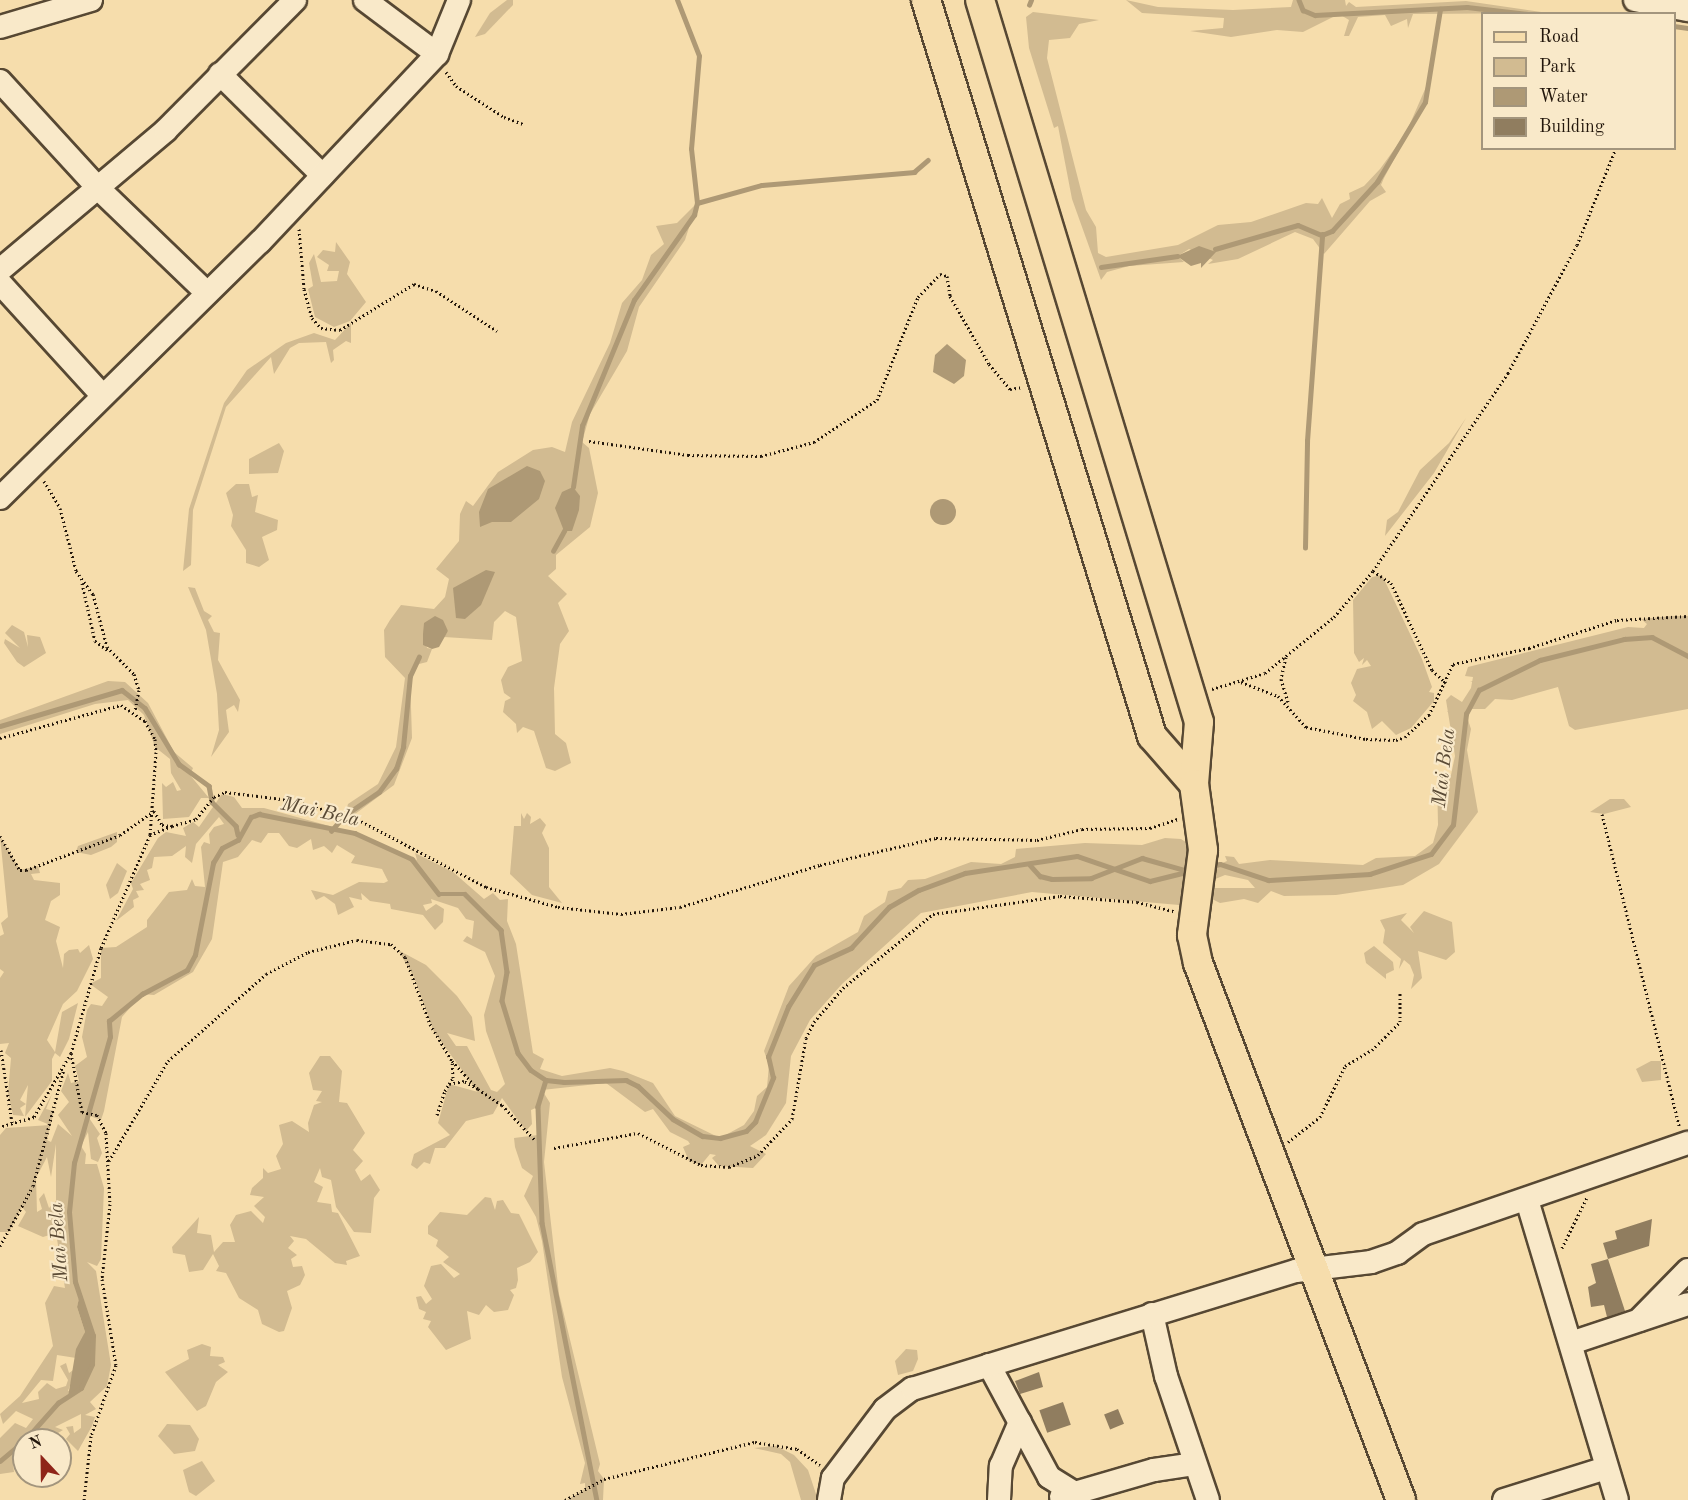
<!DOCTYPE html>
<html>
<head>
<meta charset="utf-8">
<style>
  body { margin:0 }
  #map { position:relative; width:1688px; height:1500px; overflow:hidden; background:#f6ddac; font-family:"Old Standard TT",serif }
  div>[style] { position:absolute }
  .green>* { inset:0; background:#d2bb91 }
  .water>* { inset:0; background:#ae9975 }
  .round { border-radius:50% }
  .stream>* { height:4.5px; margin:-2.25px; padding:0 2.25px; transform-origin:2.25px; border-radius:2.25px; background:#ae9975 }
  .building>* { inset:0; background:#907d5f; transform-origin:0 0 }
  .path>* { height:3px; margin-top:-1.5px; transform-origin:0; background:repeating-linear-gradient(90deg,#22160b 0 1.5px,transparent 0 4.5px) }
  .roads { filter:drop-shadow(2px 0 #574833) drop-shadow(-2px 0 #574833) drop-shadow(0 2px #574833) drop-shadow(0 -2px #574833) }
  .minor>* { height:22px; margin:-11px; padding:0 11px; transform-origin:11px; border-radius:11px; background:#f9e9c9 }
  .major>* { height:28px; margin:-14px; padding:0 14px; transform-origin:14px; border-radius:14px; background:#f6ddac }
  span { translate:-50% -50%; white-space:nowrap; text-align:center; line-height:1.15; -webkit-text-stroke:4.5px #f9e9c9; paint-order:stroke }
  .water-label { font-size:20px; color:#5a4a35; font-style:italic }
  .legend { position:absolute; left:1481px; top:12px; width:195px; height:138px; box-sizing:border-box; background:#f9e9c9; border:2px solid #a3957d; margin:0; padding:8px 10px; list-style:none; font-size:18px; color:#22160b }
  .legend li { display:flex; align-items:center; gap:12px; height:30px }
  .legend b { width:30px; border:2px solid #a3957d }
  .north { position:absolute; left:12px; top:1428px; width:60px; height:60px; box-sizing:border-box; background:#f9e9c9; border:2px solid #a3957d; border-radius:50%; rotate:338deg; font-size:16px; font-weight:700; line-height:24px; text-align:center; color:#22160b }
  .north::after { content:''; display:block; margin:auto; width:21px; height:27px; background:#8f2418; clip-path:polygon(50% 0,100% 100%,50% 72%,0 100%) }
</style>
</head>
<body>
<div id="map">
  <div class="green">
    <div style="clip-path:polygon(507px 0,513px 0,513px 5px,485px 34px,475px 37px,490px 13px)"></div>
    <div style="clip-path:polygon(1126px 0,1158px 7px,1233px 10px,1291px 7px,1293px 0,1345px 0,1346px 6px,1349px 2px,1356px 7px,1466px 1px,1548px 13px,1413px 14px,1408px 28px,1407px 19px,1391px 26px,1385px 15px,1358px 17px,1349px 36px,1344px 36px,1349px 20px,1339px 14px,1303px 32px,1277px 30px,1231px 37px,1190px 31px,1223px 28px,1224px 18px,1142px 13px)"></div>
    <div style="clip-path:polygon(1033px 12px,1099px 20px,1079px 24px,1070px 38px,1049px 40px,1047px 58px,1086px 210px,1096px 227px,1098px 253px,1106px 257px,1178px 245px,1218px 225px,1251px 222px,1306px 203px,1318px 204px,1322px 198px,1332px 218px,1340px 204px,1350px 199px,1349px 193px,1364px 186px,1380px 169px,1406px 133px,1429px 80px,1425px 102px,1384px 178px,1381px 185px,1386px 192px,1370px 201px,1324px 254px,1313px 239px,1295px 232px,1238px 259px,1208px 264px,1213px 260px,1189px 249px,1178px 256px,1184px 262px,1129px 266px,1107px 272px,1101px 280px,1072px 199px,1058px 126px,1054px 128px,1029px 48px,1026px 17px)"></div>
    <div style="clip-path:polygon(697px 203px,685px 240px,639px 307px,627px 351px,590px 414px,582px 442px,589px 448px,598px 493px,590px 527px,556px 555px,556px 569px,548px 576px,567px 594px,558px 603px,569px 631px,560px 644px,554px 688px,555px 734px,566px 743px,571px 763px,555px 771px,546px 768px,534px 731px,523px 727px,517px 733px,516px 724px,503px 712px,505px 701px,511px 698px,504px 693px,501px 680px,508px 667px,522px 661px,516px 617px,505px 611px,494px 622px,492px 640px,444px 637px,448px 631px,438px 618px,430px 620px,423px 634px,427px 648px,432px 649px,427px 662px,415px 665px,410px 676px,412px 738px,394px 785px,351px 817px,345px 815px,348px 804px,378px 784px,396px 747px,405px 678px,385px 657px,384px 630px,390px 620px,401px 605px,434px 609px,445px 597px,449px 579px,436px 569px,459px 541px,460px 514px,466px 501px,473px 506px,498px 472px,533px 450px,552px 447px,565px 452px,572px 422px,610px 343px,622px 303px,642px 280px,651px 255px,664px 244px,656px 226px,677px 223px)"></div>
    <div style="clip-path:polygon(336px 242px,350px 262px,347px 274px,366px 302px,350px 321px,334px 327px,315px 317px,308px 289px,313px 286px,309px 263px,314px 254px,321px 282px,337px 281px,339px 271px,327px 271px,329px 265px,317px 257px,323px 250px,335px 252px)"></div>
    <div style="clip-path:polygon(351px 323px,351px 343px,346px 341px,333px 350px,334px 360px,331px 363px,326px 342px,299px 343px,290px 348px,274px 374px,271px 357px,226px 407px,193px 510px,191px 565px,183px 571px,189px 509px,224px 403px,247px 370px,286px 343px,314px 333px,335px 340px)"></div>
    <div style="clip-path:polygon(1466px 418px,1434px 473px,1385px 536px,1387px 520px,1398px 512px,1420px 470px,1449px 443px)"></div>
    <div style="clip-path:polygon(279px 443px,284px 451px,278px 473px,249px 474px,249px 459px)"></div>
    <div style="clip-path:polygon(236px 484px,249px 484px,252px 497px,258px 495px,255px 512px,278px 520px,277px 530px,262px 537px,269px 560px,259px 567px,246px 563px,246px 550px,231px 526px,233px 515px,226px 493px)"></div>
    <div style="clip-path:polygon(1382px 575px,1422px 659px,1432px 687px,1429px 692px,1434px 693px,1434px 701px,1411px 728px,1396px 735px,1382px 721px,1372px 729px,1367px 712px,1353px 701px,1356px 695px,1351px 683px,1357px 669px,1371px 666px,1367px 660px,1362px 665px,1364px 658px,1359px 662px,1354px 653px,1353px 600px,1372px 577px)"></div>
    <div style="clip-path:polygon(188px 587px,195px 588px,204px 611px,212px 616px,208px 620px,214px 632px,220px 633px,218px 660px,240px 700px,238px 712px,234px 705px,226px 710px,229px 732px,211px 757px,219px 730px,217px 694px,206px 630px)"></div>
    <div style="clip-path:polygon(evenodd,1672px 616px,1688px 616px,1688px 709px,1575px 730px,1569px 726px,1558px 687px,1512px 700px,1495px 699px,1485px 709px,1471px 709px,1466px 714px,1471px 729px,1467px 750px,1478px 812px,1439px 864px,1403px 885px,1336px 895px,1284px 896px,1271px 891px,1258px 903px,1244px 899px,1220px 903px,1208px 897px,1210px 888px,1255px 888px,1248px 880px,1225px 875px,1208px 882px,1195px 902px,1179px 905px,1032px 892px,921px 913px,842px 984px,810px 1020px,791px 1056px,786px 1103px,766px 1135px,750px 1146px,766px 1154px,753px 1168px,719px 1166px,712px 1158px,716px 1155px,710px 1154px,701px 1165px,689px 1161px,683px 1147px,690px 1144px,688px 1141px,670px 1132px,653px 1109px,645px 1112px,606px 1083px,542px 1090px,550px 1103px,544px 1162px,559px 1294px,600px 1464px,598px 1471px,604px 1479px,603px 1500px,567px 1500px,585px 1489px,585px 1483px,580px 1484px,585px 1463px,562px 1377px,542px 1241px,536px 1217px,524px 1196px,533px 1176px,522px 1168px,515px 1147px,514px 1138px,538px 1135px,538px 1107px,531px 1110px,532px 1124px,526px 1131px,502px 1098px,493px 1114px,466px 1121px,445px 1148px,435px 1148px,430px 1164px,424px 1162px,417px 1169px,411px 1165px,414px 1154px,450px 1135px,438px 1123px,449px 1084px,478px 1092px,434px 1032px,414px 977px,398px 950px,426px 965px,457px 996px,472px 1017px,475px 1041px,447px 1033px,456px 1046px,467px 1046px,491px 1090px,497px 1092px,505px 1084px,486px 1031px,484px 1015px,495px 976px,485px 952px,463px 941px,467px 936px,472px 939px,474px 921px,466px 919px,458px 908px,431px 899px,432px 903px,423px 905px,426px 911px,436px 904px,444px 909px,443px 922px,435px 930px,423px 915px,391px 909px,390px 904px,370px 901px,361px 893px,362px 900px,349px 897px,354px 907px,338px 915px,335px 904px,324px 896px,316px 900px,311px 890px,333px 895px,359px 882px,384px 883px,388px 881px,382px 869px,351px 863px,355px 856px,337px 845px,332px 853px,324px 846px,313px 850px,311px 839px,297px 848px,289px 846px,279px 833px,268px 833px,261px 843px,252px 840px,238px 857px,223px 862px,212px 939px,193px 972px,154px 995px,142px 994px,122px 1017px,104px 1111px,101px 1120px,87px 1115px,100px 1134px,97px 1138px,102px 1153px,98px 1162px,91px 1159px,88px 1132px,81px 1146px,86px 1154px,85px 1164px,97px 1164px,104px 1188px,101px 1259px,97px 1266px,87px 1262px,96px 1271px,111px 1365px,107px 1386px,90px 1402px,96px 1409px,85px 1415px,95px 1417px,92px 1426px,78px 1451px,66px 1439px,70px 1434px,66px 1427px,73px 1426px,74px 1433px,81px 1428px,81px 1414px,55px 1427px,63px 1430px,58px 1433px,59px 1440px,24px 1440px,24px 1459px,13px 1465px,14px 1472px,0 1474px,0 1438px,15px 1423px,26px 1428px,33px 1419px,16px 1411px,3px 1424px,0 1414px,20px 1396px,53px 1346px,45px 1303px,54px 1286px,65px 1288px,56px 1233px,43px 1237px,18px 1226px,26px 1212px,22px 1207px,9px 1232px,0 1232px,0 1135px,6px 1128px,50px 1125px,38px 1120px,52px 1094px,46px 1109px,54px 1111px,47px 1140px,51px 1142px,58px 1124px,72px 1136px,58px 1115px,69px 1102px,61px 1091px,68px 1073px,71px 1083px,79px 1081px,75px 1066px,87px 1057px,82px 1037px,87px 1010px,91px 1004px,102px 1006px,108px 997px,90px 984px,101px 978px,101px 948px,116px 947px,147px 927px,147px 920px,169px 892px,187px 890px,192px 879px,195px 886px,205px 887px,201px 847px,204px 842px,210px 844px,209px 834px,214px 827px,224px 824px,219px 817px,196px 844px,192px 863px,185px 857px,186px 846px,172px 856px,154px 857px,152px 868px,147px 870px,150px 880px,140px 884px,144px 890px,136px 891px,139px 897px,133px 900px,134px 907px,116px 921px,133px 889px,131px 883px,158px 838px,166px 832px,186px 836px,183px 828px,193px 822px,199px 827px,222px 794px,234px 797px,242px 808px,264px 808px,355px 833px,417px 860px,415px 853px,453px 872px,484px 899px,493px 893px,500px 900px,508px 899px,507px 921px,516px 944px,533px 1053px,544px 1059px,540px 1069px,562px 1076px,610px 1068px,623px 1071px,653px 1083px,675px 1116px,720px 1138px,744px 1125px,754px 1111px,757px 1096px,767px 1087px,769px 1065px,764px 1051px,789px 986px,816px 956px,858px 932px,864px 916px,885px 902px,888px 891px,901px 888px,908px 880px,925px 879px,971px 862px,1001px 864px,1015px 857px,1016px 849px,1085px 843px,1142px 845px,1165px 838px,1181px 839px,1220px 864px,1227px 861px,1225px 856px,1234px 857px,1239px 864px,1270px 860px,1363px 865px,1376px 858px,1415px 856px,1433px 843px,1438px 825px,1437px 776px,1451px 775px,1455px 756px,1446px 700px,1451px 695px,1462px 702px,1471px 688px,1473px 677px,1465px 676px,1468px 667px,1628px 627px,1644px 628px,1647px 624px,1641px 619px,1672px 616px,56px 1144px,56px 1201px,49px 1208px,44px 1193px,39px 1199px,42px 1209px,37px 1212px,36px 1178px,47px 1157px,51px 1177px,56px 1144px,1672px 616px,80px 1295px,93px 1336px,89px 1373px,81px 1388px,68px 1391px,76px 1368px,69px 1373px,66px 1363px,60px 1366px,68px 1380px,66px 1386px,56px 1389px,47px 1383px,38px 1392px,39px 1399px,22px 1403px,41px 1380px,53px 1381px,57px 1355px,76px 1358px,85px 1332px,77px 1307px,80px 1295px)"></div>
    <div style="clip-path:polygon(12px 625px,24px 632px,28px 647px,27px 635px,40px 637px,46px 653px,24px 667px,17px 662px,4px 643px,5px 639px,20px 648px,5px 633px)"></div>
    <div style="clip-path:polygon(108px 681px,125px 682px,148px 703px,174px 752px,193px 768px,190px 775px,209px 798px,201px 798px,189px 817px,163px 819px,162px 783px,166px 787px,173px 782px,177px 791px,181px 790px,171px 773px,170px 759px,155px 747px,144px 715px,128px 700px,95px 704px,0 734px,0 720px)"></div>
    <div style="clip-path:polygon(1610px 799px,1624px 799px,1631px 807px,1604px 814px,1590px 812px)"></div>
    <div style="clip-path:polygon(521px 813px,524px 819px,527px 813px,531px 817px,530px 824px,540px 818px,546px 825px,542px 833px,549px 848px,549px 887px,562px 903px,532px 895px,510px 874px,514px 826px,521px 826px)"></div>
    <div style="clip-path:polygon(117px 832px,117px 842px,111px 847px,91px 855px,76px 852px,78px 846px)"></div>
    <div style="clip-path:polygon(0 836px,20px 870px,38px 866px,40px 873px,31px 874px,34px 880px,60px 883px,60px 895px,51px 901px,45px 920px,60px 927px,56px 941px,63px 968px,64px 954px,69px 950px,78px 949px,80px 953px,89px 945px,93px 959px,77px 991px,63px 1004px,47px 1040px,55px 1052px,62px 1012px,78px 1003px,69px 1039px,60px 1057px,55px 1053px,52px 1059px,52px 1081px,25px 1117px,28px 1085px,20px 1100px,26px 1104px,20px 1108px,24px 1116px,13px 1115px,8px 1093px,11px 1058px,5px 1053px,9px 1043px,0 1044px,0 978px,4px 972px,0 969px,0 936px,4px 934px,1px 923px,8px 917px)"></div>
    <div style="clip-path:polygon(117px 863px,127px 871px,118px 893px,110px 899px,106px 885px)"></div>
    <div style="clip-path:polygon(1424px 911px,1452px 922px,1455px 952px,1446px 960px,1418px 951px,1422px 978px,1411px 989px,1414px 975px,1410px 965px,1404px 960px,1399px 969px,1401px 959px,1383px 943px,1385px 930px,1380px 920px,1407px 913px,1401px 920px,1414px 933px,1410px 927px)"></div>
    <div style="clip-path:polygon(1374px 946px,1393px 962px,1394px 970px,1386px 974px,1386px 979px,1366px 963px,1364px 953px)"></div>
    <div style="clip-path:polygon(320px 1056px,330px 1056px,342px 1071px,339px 1102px,347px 1103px,365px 1133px,353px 1150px,363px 1161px,355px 1170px,361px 1181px,370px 1174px,380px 1190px,374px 1198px,371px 1233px,354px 1232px,336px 1207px,331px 1180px,322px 1177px,320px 1168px,314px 1182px,323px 1187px,317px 1202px,331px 1204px,332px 1212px,338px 1213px,360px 1256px,346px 1261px,347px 1265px,335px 1263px,306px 1239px,290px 1236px,294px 1241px,288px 1248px,297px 1255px,291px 1259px,293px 1267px,302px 1266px,305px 1275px,300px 1285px,287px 1291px,292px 1308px,284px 1331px,279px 1332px,262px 1324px,258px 1310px,239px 1298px,226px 1273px,216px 1271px,219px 1266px,213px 1254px,203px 1270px,189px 1272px,185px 1255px,173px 1253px,172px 1247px,199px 1217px,197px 1233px,211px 1235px,214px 1252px,223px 1242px,235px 1242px,230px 1225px,236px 1215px,251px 1211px,263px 1223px,265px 1217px,254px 1206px,264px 1197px,250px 1195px,252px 1188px,263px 1178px,263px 1168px,268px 1173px,281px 1169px,276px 1156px,283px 1144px,279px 1125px,292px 1121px,309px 1132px,308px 1123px,314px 1105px,322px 1102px,316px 1101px,322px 1091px,313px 1090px,309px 1073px)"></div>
    <div style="clip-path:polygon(1651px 1061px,1661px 1061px,1661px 1080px,1642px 1082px,1636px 1069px)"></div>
    <div style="clip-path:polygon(485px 1197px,491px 1198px,495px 1210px,497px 1201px,503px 1200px,511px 1213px,519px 1214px,538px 1252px,530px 1262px,517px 1268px,518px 1280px,516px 1288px,510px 1290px,514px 1295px,508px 1310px,494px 1312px,486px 1305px,479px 1315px,467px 1311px,471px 1339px,446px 1350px,428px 1327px,431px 1321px,423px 1319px,426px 1312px,419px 1309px,416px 1297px,421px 1296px,426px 1304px,432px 1299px,424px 1286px,431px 1266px,441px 1264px,454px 1278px,460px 1274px,443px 1262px,449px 1257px,436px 1246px,438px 1240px,428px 1234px,428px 1226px,440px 1212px,467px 1215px)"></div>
    <div style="clip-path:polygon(202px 1344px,211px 1347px,210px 1356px,223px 1357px,225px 1362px,218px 1365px,228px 1372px,216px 1382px,206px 1406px,197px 1411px,165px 1372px,189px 1359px,187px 1350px)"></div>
    <div style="clip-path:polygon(906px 1349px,917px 1350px,918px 1359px,913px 1371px,898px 1375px,895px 1361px)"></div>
    <div style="clip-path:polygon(167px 1424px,190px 1425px,199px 1439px,195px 1451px,174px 1454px,158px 1436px)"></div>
    <div style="clip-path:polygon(776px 1446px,794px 1455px,808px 1470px,818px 1500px,801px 1500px,790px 1462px,781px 1454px,754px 1448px)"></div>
    <div style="clip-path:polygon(202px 1461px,215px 1481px,196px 1496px,189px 1492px,183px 1470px)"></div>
  </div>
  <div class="water">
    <div style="clip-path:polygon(1199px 246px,1216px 252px,1201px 268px,1201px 263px,1191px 266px,1177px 256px)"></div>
    <div style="clip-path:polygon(947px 344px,966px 360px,964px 376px,954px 384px,933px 372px,935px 355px)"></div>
    <div style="clip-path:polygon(527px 466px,540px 471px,545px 481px,539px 499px,511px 522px,492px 522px,480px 527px,479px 512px,488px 489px)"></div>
    <div style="clip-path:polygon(573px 487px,580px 496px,579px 510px,572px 531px,564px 531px,555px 508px,562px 492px)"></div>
    <div class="round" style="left:930px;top:499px;width:26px;height:26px"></div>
    <div style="clip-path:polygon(486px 570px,495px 572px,481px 605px,465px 619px,456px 618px,453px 588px)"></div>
    <div style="clip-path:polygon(435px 616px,443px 620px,448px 631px,439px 647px,432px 649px,423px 645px,423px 634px,424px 623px)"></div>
    <div style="clip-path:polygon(80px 1294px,93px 1336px,92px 1364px,81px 1388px,68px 1397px,76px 1349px,85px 1332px,77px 1307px)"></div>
  </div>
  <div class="stream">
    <div style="left:1299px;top:0;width:11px;rotate:68deg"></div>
    <div style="left:1303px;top:10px;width:13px;rotate:23deg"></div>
    <div style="left:1315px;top:15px;width:152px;rotate:-3deg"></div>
    <div style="left:1467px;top:7px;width:61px;rotate:6.5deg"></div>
    <div style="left:1029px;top:5px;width:5px;rotate:-68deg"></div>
    <div style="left:1674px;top:26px;width:14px;rotate:8deg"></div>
    <div style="left:697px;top:203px;width:67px;rotate:-15.5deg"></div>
    <div style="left:762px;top:185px;width:153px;rotate:-4.9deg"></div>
    <div style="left:914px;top:172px;width:18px;rotate:-41deg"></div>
    <div style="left:1215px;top:249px;width:86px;rotate:-16.1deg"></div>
    <div style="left:1298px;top:225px;width:26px;rotate:23deg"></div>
    <div style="left:1322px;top:235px;width:11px;rotate:-22deg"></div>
    <div style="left:1332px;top:231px;width:67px;rotate:-47.4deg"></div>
    <div style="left:1377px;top:182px;width:93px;rotate:-59deg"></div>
    <div style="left:1425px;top:102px;width:94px;rotate:-80.8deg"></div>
    <div style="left:1101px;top:267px;width:77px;rotate:-8.2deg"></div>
    <div style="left:573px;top:487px;width:62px;rotate:-81.6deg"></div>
    <div style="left:582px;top:426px;width:136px;rotate:-67.6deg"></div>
    <div style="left:634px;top:300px;width:104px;rotate:-54.8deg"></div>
    <div style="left:694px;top:215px;width:12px;rotate:-76deg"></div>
    <div style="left:697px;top:203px;width:54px;rotate:-96.3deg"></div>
    <div style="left:691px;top:149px;width:93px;rotate:-85.1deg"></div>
    <div style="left:699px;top:56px;width:60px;rotate:-111.4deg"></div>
    <div style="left:1305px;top:548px;width:107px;rotate:-88.9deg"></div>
    <div style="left:1307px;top:441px;width:207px;rotate:-85.8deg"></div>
    <div style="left:553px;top:551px;width:23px;rotate:-61deg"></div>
    <div style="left:0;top:726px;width:127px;rotate:-16.4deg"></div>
    <div style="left:122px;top:690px;width:29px;rotate:38deg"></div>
    <div style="left:145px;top:708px;width:66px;rotate:58.7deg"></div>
    <div style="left:179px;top:764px;width:37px;rotate:36deg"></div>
    <div style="left:209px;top:786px;width:16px;rotate:79deg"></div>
    <div style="left:212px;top:802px;width:34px;rotate:45deg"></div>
    <div style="left:236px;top:826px;width:9px;rotate:77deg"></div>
    <div style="left:331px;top:831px;width:21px;rotate:-49deg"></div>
    <div style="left:345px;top:815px;width:41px;rotate:-34.1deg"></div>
    <div style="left:379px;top:792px;width:29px;rotate:-54deg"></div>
    <div style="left:396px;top:769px;width:23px;rotate:-72deg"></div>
    <div style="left:403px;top:747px;width:71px;rotate:-84.4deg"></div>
    <div style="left:410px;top:676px;width:21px;rotate:-65deg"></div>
    <div style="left:1030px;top:865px;width:15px;rotate:48deg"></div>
    <div style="left:1040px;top:876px;width:12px;rotate:14deg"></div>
    <div style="left:1052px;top:879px;width:39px;rotate:-1deg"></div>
    <div style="left:1091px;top:878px;width:55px;rotate:-21.4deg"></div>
    <div style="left:1142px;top:858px;width:48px;rotate:15.8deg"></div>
    <div style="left:1210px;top:866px;width:10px;rotate:-11deg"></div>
    <div style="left:1220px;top:864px;width:51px;rotate:18.4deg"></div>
    <div style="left:1268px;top:880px;width:102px;rotate:-3.4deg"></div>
    <div style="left:1370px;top:874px;width:64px;rotate:-18.2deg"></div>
    <div style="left:1431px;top:854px;width:36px;rotate:-53deg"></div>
    <div style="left:1453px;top:825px;width:112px;rotate:-83.3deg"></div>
    <div style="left:1466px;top:714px;width:27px;rotate:-62deg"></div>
    <div style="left:1479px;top:690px;width:68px;rotate:-26.2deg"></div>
    <div style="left:1540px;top:660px;width:87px;rotate:-14deg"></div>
    <div style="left:1624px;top:639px;width:28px;rotate:-4deg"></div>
    <div style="left:1652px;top:637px;width:41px;rotate:27.8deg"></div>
    <div style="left:546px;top:1080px;width:28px;rotate:107deg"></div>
    <div style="left:538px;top:1107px;width:116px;rotate:88deg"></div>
    <div style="left:542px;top:1223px;width:282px;rotate:78.8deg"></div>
    <div style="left:25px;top:1440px;width:50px;rotate:-48.3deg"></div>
    <div style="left:58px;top:1403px;width:27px;rotate:-33deg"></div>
    <div style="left:81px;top:1388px;width:26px;rotate:-65deg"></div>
    <div style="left:92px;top:1364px;width:28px;rotate:-88deg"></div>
    <div style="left:93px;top:1336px;width:57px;rotate:-108.4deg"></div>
    <div style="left:75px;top:1282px;width:70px;rotate:-94.9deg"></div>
    <div style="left:69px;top:1212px;width:49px;rotate:-84.2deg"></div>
    <div style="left:74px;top:1163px;width:131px;rotate:-74.1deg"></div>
    <div style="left:110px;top:1037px;width:16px;rotate:-94deg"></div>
    <div style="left:109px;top:1021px;width:43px;rotate:-39.3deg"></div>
    <div style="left:142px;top:994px;width:51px;rotate:-28.1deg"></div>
    <div style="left:187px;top:970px;width:17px;rotate:-62deg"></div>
    <div style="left:195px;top:955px;width:94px;rotate:-78.9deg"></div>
    <div style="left:213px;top:863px;width:17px;rotate:-59deg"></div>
    <div style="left:222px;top:848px;width:18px;rotate:-27deg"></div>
    <div style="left:238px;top:840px;width:26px;rotate:-61deg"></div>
    <div style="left:251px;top:817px;width:9px;rotate:-21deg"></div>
    <div style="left:259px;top:814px;width:98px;rotate:11.2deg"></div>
    <div style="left:355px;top:833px;width:63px;rotate:24.5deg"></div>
    <div style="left:412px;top:859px;width:44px;rotate:52.4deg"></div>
    <div style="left:439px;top:894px;width:26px"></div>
    <div style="left:465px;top:894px;width:51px;rotate:45deg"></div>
    <div style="left:501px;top:930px;width:42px;rotate:81.9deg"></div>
    <div style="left:507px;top:972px;width:29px;rotate:100deg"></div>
    <div style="left:502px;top:1001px;width:54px;rotate:72.9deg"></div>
    <div style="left:518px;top:1053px;width:21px;rotate:53deg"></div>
    <div style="left:531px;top:1070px;width:18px;rotate:34deg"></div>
    <div style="left:546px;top:1080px;width:18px;rotate:6deg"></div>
    <div style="left:564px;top:1082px;width:62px;rotate:-1.8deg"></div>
    <div style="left:626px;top:1080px;width:13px;rotate:27deg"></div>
    <div style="left:638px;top:1086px;width:48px;rotate:43.3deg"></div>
    <div style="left:673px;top:1119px;width:34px;rotate:30deg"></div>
    <div style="left:703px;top:1136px;width:17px;rotate:7deg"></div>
    <div style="left:720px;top:1138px;width:27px;rotate:-15deg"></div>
    <div style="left:746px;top:1131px;width:13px;rotate:-45deg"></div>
    <div style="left:755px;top:1122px;width:48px;rotate:-67.8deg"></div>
    <div style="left:773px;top:1078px;width:22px;rotate:-103deg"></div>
    <div style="left:768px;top:1057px;width:54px;rotate:-68.2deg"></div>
    <div style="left:788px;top:1007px;width:49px;rotate:-58.2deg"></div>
    <div style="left:814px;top:965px;width:41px;rotate:-24.7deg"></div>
    <div style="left:851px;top:948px;width:56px;rotate:-47.2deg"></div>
    <div style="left:889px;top:907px;width:34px;rotate:-30deg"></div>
    <div style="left:919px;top:890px;width:49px;rotate:-20.3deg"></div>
    <div style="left:965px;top:873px;width:113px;rotate:-8.6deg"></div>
    <div style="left:1077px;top:856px;width:77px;rotate:18.9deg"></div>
    <div style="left:1150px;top:881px;width:41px;rotate:-14deg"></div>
    <div style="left:0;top:1461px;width:31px;rotate:-40deg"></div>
  </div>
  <div class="building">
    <div style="clip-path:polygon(1652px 1219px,1649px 1246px,1608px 1259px,1603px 1243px,1617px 1239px,1615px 1231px)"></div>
    <div style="clip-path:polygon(1608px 1259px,1625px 1311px,1607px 1317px,1604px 1305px,1591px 1307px,1588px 1287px,1596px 1283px,1591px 1264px)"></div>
    <div style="clip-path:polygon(1039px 1372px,1043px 1387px,1020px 1394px,1015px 1381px)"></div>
    <div style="left:1063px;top:1402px;width:24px;height:25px;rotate:71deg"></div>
    <div style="left:1118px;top:1409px;width:16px;height:15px;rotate:68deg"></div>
  </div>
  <div class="path">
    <div style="left:446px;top:72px;width:17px;rotate:54deg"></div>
    <div style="left:456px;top:86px;width:57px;rotate:32.9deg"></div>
    <div style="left:504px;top:117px;width:20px;rotate:20deg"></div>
    <div style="left:299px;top:229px;width:60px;rotate:85.2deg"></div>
    <div style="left:304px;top:289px;width:30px;rotate:75deg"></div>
    <div style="left:312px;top:318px;width:13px;rotate:48deg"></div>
    <div style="left:321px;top:328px;width:19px;rotate:6deg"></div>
    <div style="left:340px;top:330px;width:87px;rotate:-31.9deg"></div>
    <div style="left:414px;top:284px;width:23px;rotate:18deg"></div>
    <div style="left:436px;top:291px;width:73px;rotate:33.3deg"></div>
    <div style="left:589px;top:441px;width:100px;rotate:8deg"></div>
    <div style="left:688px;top:455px;width:73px;rotate:0.8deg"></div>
    <div style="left:761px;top:456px;width:55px;rotate:-14.8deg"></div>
    <div style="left:814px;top:442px;width:76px;rotate:-33.7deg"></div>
    <div style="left:877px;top:400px;width:111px;rotate:-68.3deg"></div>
    <div style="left:918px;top:297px;width:32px;rotate:-46deg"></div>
    <div style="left:940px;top:274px;width:7px;rotate:16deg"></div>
    <div style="left:947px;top:276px;width:20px;rotate:81deg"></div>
    <div style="left:950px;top:296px;width:78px;rotate:60.2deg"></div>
    <div style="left:989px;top:364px;width:33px;rotate:50deg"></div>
    <div style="left:1010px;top:389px;width:12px;rotate:-9deg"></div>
    <div style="left:44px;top:481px;width:31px;rotate:59deg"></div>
    <div style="left:60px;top:508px;width:65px;rotate:75.7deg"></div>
    <div style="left:76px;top:571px;width:29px;rotate:54deg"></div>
    <div style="left:93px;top:594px;width:55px;rotate:75.2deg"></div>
    <div style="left:107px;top:647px;width:38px;rotate:45deg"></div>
    <div style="left:134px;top:674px;width:17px;rotate:73deg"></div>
    <div style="left:139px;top:690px;width:20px;rotate:101deg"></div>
    <div style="left:1373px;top:571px;width:22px;rotate:34deg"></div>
    <div style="left:1391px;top:583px;width:96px;rotate:64.8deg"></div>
    <div style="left:1432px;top:670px;width:19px;rotate:43deg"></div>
    <div style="left:82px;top:583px;width:59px;rotate:77.4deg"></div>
    <div style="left:95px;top:641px;width:17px;rotate:36deg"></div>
    <div style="left:1286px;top:657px;width:23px;rotate:103deg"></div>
    <div style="left:1281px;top:679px;width:24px;rotate:73deg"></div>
    <div style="left:1241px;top:682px;width:40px;rotate:21deg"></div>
    <div style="left:1278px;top:696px;width:42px;rotate:47.9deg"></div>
    <div style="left:1306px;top:727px;width:61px;rotate:11.3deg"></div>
    <div style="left:1366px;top:739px;width:30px;rotate:2deg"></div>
    <div style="left:1396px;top:740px;width:9px;rotate:-18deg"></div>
    <div style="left:1405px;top:737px;width:33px;rotate:-43deg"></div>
    <div style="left:1429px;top:715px;width:56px;rotate:-64.8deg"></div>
    <div style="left:1453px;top:664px;width:78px;rotate:-11.9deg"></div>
    <div style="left:1529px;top:648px;width:92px;rotate:-17.7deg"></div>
    <div style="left:1617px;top:620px;width:71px;rotate:-3.2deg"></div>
    <div style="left:1212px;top:689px;width:55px;rotate:-16.8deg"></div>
    <div style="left:1265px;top:673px;width:89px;rotate:-39.1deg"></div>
    <div style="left:1334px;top:617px;width:60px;rotate:-49.7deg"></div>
    <div style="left:1373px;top:571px;width:240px;rotate:-55.7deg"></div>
    <div style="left:1508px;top:373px;width:145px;rotate:-61.7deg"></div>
    <div style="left:1577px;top:245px;width:105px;rotate:-68.1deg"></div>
    <div style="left:0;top:738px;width:125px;rotate:-15.3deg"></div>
    <div style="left:121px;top:705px;width:29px;rotate:34deg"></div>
    <div style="left:145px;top:721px;width:21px;rotate:61deg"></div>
    <div style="left:155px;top:739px;width:13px;rotate:86deg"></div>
    <div style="left:156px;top:752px;width:83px;rotate:94.1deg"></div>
    <div style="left:150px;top:835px;width:123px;rotate:113.4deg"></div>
    <div style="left:101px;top:948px;width:109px;rotate:105.9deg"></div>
    <div style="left:71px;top:1053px;width:74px;rotate:120deg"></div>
    <div style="left:34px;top:1117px;width:35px;rotate:164deg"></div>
    <div style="left:1602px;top:814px;width:321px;rotate:76.1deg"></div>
    <div style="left:172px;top:826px;width:25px;rotate:-16deg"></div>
    <div style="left:196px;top:819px;width:28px;rotate:-51deg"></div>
    <div style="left:214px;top:797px;width:12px;rotate:-24deg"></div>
    <div style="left:225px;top:792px;width:65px;rotate:7deg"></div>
    <div style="left:290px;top:800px;width:70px;rotate:15.8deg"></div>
    <div style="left:357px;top:819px;width:146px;rotate:27.8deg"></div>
    <div style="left:486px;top:887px;width:75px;rotate:15.5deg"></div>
    <div style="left:558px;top:907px;width:63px;rotate:6.3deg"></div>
    <div style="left:621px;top:914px;width:59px;rotate:-6.8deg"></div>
    <div style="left:680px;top:907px;width:146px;rotate:-16.7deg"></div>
    <div style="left:820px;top:865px;width:119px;rotate:-13.1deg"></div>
    <div style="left:936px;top:838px;width:101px;rotate:1.1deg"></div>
    <div style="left:1037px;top:840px;width:46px;rotate:-13.7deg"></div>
    <div style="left:1082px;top:829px;width:68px;rotate:-0.8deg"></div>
    <div style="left:1150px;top:828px;width:29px;rotate:-18deg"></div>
    <div style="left:0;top:836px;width:39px;rotate:60deg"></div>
    <div style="left:20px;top:870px;width:6px"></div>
    <div style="left:26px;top:870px;width:100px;rotate:-20.4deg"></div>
    <div style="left:120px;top:835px;width:42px;rotate:-35.2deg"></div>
    <div style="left:154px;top:811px;width:16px;rotate:60deg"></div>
    <div style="left:162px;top:825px;width:10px;rotate:6deg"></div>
    <div style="left:172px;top:826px;width:24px;rotate:158deg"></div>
    <div style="left:1px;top:1050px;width:74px;rotate:81.4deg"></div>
    <div style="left:71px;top:1053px;width:60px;rotate:79.4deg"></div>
    <div style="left:82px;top:1112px;width:15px;rotate:11deg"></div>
    <div style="left:97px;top:1115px;width:20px;rotate:63deg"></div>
    <div style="left:106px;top:1133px;width:71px;rotate:86.8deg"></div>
    <div style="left:110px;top:1204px;width:75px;rotate:96.1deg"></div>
    <div style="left:102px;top:1279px;width:87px;rotate:80.8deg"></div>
    <div style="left:116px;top:1365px;width:75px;rotate:109.4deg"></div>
    <div style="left:91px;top:1436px;width:64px;rotate:96.2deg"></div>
    <div style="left:478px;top:1089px;width:29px;rotate:34deg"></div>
    <div style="left:502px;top:1105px;width:47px;rotate:46.7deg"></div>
    <div style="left:437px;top:1115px;width:25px;rotate:-72deg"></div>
    <div style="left:445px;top:1091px;width:8px;rotate:-60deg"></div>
    <div style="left:449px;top:1084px;width:7px;rotate:-56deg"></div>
    <div style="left:453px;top:1078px;width:17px;rotate:-93deg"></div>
    <div style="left:452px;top:1061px;width:38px;rotate:47deg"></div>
    <div style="left:478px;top:1089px;width:16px;rotate:-150deg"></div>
    <div style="left:464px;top:1081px;width:15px;rotate:169deg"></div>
    <div style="left:1288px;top:1142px;width:41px;rotate:-38deg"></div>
    <div style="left:1320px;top:1117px;width:57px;rotate:-63.9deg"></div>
    <div style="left:1345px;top:1066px;width:31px;rotate:-31deg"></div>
    <div style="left:1372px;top:1050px;width:40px;rotate:-45deg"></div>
    <div style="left:1400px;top:1022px;width:29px;rotate:-90deg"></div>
    <div style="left:554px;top:1148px;width:85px;rotate:-10.1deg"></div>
    <div style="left:638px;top:1133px;width:71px;rotate:26.9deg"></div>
    <div style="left:701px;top:1165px;width:28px;rotate:4deg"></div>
    <div style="left:729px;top:1167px;width:31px;rotate:-22deg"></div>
    <div style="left:758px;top:1155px;width:50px;rotate:-46.6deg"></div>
    <div style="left:792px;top:1119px;width:82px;rotate:-80.2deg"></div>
    <div style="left:806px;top:1038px;width:18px;rotate:-63deg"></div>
    <div style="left:814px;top:1022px;width:45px;rotate:-49.5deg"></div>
    <div style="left:843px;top:988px;width:117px;rotate:-39.4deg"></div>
    <div style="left:933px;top:914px;width:128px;rotate:-8.1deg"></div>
    <div style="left:1060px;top:896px;width:77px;rotate:4.5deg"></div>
    <div style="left:1137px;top:902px;width:38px;rotate:14deg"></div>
    <div style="left:109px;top:1161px;width:116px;rotate:-59.5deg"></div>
    <div style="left:168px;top:1061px;width:131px;rotate:-41.6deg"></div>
    <div style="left:266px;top:974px;width:47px;rotate:-27.6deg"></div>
    <div style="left:308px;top:952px;width:50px;rotate:-13.8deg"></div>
    <div style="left:357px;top:940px;width:34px;rotate:7deg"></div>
    <div style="left:391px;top:944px;width:19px;rotate:43deg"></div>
    <div style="left:405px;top:957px;width:72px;rotate:69.5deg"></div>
    <div style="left:430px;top:1024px;width:43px;rotate:59.3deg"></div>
    <div style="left:0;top:1246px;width:68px;rotate:-61.2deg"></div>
    <div style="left:33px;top:1186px;width:121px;rotate:-75.2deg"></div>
    <div style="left:1562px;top:1248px;width:57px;rotate:-63.9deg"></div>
    <div style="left:565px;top:1500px;width:44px;rotate:-28.3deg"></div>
    <div style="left:604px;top:1479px;width:155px;rotate:-13.8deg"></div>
    <div style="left:755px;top:1442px;width:43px;rotate:9.5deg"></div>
    <div style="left:797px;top:1449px;width:28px;rotate:35deg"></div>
  </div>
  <div class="roads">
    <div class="minor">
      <div style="left:365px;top:0;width:90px;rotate:36.9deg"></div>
      <div style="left:1635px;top:0;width:54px;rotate:10.7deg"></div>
      <div style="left:0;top:27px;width:95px;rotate:-16.5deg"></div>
      <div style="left:220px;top:74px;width:144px;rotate:44.7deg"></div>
      <div style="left:0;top:81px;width:147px;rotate:47.5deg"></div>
      <div style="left:99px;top:189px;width:149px;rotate:43.9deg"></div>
      <div style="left:0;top:270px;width:217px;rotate:-40.1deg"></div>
      <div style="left:166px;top:130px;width:183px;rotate:-45.2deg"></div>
      <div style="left:0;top:283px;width:151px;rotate:47.7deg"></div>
      <div style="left:0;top:498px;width:365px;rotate:-44.6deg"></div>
      <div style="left:260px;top:242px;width:258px;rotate:-46.7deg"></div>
      <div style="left:437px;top:54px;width:58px;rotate:-67.8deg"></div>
      <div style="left:1527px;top:1200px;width:313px;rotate:73.3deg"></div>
      <div style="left:1152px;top:1314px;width:64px;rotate:77.3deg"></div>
      <div style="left:1166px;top:1376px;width:131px;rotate:71.3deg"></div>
      <div style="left:1639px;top:1320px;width:70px;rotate:-45.6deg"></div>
      <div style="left:1571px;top:1343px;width:123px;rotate:-18.4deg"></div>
      <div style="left:989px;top:1365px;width:127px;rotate:61.8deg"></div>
      <div style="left:1049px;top:1477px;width:28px;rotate:32deg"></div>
      <div style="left:1061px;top:1497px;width:97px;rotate:-16.2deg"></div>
      <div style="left:1154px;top:1470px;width:40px;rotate:-8.5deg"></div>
      <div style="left:829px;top:1500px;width:22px;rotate:-80deg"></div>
      <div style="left:833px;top:1478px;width:86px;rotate:-53deg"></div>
      <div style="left:885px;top:1409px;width:34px;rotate:-37deg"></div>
      <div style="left:912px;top:1389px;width:402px;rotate:-17.1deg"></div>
      <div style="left:1296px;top:1271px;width:76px;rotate:-6.8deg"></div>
      <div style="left:1371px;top:1262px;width:28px;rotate:-19deg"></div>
      <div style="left:1397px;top:1253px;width:32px;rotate:-36deg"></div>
      <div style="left:1423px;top:1234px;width:280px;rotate:-19deg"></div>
      <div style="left:999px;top:1500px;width:34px;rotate:-87deg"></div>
      <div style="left:1001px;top:1466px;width:48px;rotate:-66.6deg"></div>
      <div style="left:1504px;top:1500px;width:107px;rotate:-17.4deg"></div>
    </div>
    <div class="major">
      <div style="left:926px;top:0;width:770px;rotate:72.93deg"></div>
      <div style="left:1152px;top:736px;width:64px;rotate:48.8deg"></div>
      <div style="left:1194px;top:784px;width:62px;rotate:-85.4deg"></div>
      <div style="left:1199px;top:722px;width:754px;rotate:-106.87deg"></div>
      <div style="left:1194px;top:784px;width:67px;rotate:82.2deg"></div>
      <div style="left:1203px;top:850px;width:86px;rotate:97.4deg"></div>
      <div style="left:1192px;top:935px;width:29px;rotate:78deg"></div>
      <div style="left:1198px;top:963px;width:574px;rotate:69.29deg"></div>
    </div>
  </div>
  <div class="water-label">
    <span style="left:1445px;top:768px;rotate:-83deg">Mai Bela</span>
    <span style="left:320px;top:813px;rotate:12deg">Mai Bela</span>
    <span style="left:60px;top:1242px;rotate:-94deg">Mai Bela</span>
  </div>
  <ul class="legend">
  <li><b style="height:8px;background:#f6ddac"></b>Road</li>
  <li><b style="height:16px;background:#d2bb91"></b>Park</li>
  <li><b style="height:16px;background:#ae9975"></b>Water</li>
  <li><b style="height:16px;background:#907d5f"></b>Building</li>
  </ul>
  <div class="north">N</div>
</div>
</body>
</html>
